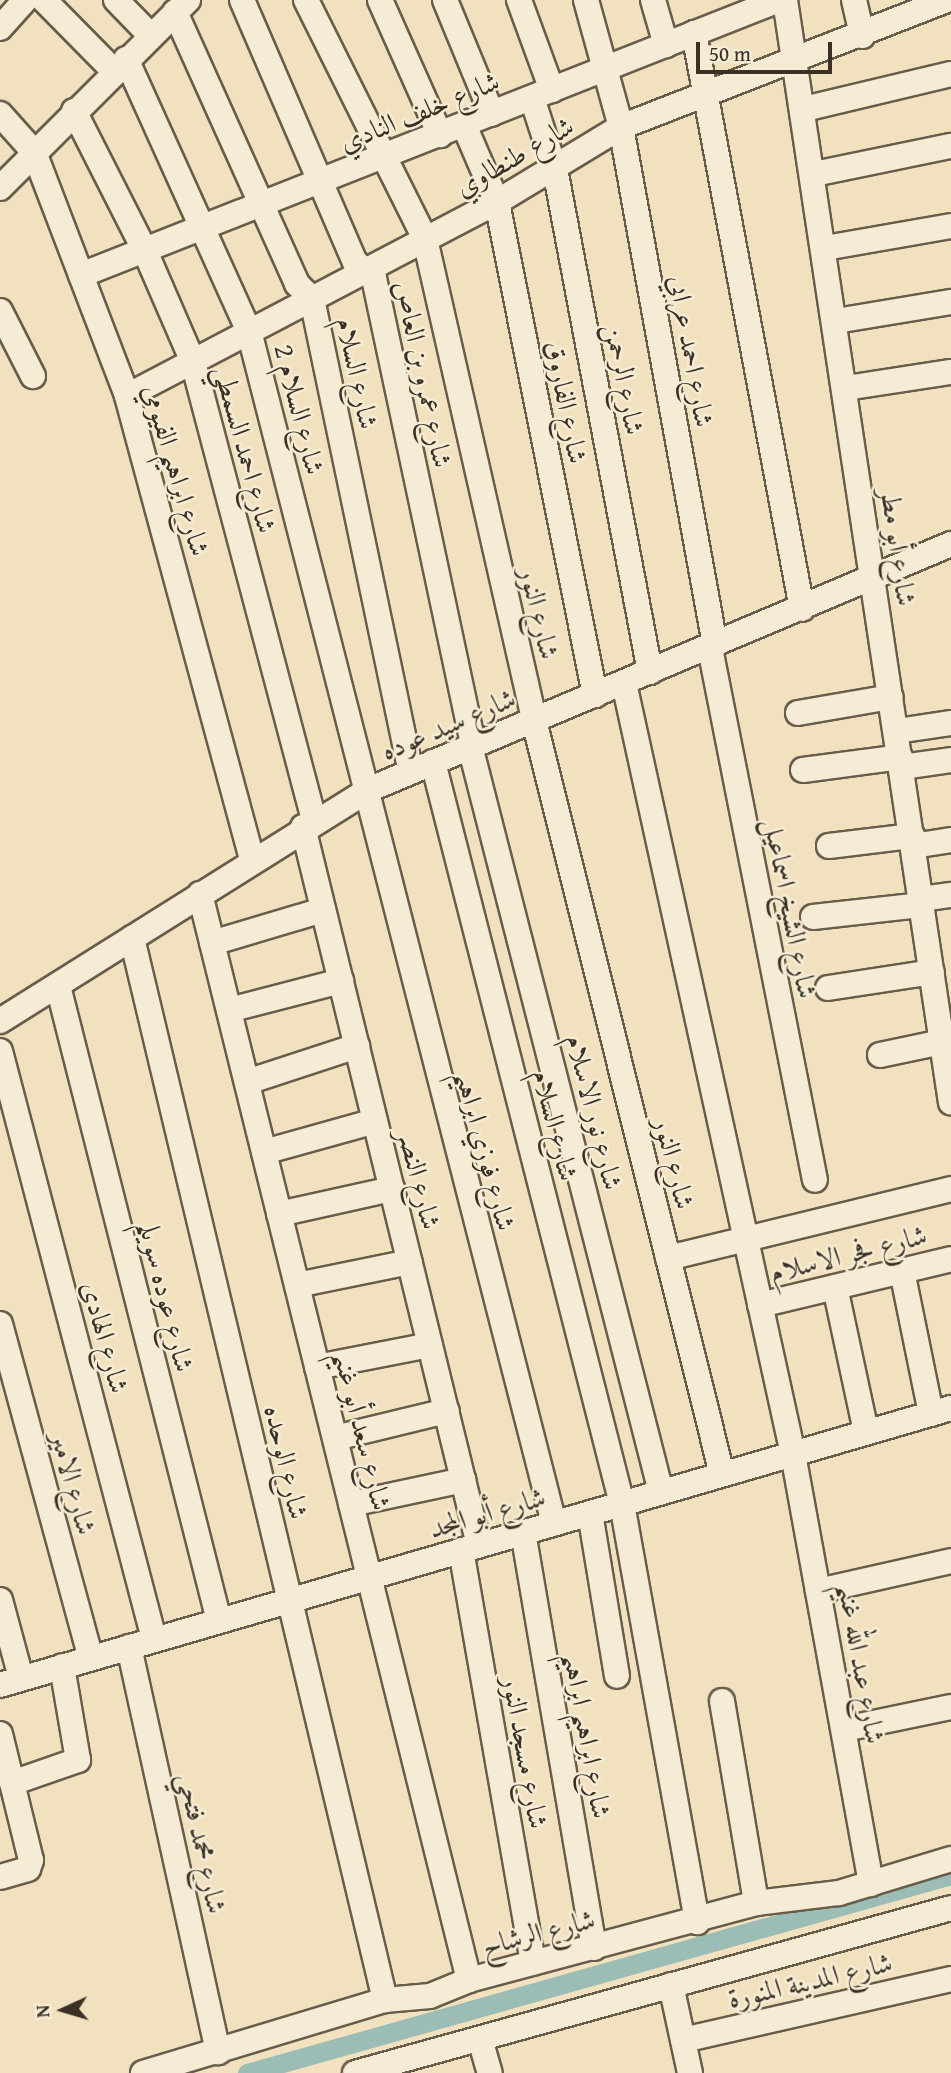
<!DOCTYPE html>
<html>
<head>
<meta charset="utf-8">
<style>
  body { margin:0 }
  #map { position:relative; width:951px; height:2073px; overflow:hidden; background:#f1e1bf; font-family:"Gentium Book Plus",Amiri,serif }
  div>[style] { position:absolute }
  .canal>* { height:19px; margin:-9.5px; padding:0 9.5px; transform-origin:9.5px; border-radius:9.5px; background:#9bbdb5 }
  .roads { filter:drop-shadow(2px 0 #685c4b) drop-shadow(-2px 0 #685c4b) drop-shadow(0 2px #685c4b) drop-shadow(0 -2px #685c4b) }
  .minor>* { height:24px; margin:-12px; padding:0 12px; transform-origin:12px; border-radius:12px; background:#f6ecd5 }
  span { translate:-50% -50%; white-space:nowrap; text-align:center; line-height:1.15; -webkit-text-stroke:5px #f6ecd5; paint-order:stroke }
  .street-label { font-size:28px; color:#3a3024 }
  .north { position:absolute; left:28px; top:1975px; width:70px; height:70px; -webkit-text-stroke:5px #f6ecd5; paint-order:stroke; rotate:266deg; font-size:19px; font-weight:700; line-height:28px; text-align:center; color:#3a3024 }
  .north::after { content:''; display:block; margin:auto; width:24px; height:32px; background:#3a3024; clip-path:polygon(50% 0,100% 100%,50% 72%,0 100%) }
  .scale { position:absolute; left:696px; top:42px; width:136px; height:32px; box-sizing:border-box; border:4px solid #3a3024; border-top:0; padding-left:9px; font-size:21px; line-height:24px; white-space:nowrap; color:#3a3024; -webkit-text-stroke:5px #f6ecd5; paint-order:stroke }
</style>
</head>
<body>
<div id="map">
  <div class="canal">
    <div style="left:247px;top:2073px;width:731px;rotate:-15.71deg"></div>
  </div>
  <div class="roads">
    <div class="minor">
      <div style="left:44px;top:0;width:100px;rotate:45.4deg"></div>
      <div style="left:116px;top:0;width:50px;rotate:45.8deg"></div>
      <div style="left:242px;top:0;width:285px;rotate:66.7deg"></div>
      <div style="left:355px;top:262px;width:25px;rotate:40deg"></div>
      <div style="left:374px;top:278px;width:477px;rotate:78deg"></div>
      <div style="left:306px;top:0;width:267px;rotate:63.5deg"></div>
      <div style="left:425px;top:239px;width:493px;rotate:77.2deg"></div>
      <div style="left:534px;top:720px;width:777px;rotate:76deg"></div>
      <div style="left:380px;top:0;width:148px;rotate:66deg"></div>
      <div style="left:445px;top:0;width:123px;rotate:67.6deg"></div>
      <div style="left:519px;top:0;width:96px;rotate:69.9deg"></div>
      <div style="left:586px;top:0;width:132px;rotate:74.6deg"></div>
      <div style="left:621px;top:127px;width:526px;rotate:79.71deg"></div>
      <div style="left:653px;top:0;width:47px;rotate:73.9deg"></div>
      <div style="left:785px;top:0;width:1115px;rotate:81.44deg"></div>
      <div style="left:854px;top:0;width:37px;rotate:77deg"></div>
      <div style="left:175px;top:12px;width:298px;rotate:65.8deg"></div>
      <div style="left:297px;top:284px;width:21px;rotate:45deg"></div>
      <div style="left:312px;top:299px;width:482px;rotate:78.2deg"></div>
      <div style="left:0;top:28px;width:38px;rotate:-48deg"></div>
      <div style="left:694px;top:33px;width:586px;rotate:79.38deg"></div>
      <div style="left:126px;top:59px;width:299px;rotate:65.7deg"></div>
      <div style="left:249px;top:331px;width:1230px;rotate:75.65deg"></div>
      <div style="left:532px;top:98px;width:75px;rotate:72.1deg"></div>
      <div style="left:555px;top:169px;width:512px;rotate:79.3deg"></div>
      <div style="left:804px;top:109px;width:151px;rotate:-13.4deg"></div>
      <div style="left:74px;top:111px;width:157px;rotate:63.1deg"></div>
      <div style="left:145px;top:251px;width:121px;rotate:66.6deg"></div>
      <div style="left:193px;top:362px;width:475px;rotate:75.2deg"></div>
      <div style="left:0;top:114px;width:51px;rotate:48.2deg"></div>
      <div style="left:34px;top:152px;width:261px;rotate:69.1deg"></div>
      <div style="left:127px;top:396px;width:481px;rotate:74.9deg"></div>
      <div style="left:464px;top:125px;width:84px;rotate:66.8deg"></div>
      <div style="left:497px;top:202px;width:503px;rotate:78.76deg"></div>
      <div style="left:814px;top:174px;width:140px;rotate:-11.6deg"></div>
      <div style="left:0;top:188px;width:266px;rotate:-45deg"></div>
      <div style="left:825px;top:248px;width:128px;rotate:-9.9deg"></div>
      <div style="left:81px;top:275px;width:750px;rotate:-21.5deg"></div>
      <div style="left:0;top:311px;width:73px;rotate:63.1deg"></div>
      <div style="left:836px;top:321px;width:117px;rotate:-9.4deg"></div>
      <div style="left:846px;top:388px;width:106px;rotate:-8.7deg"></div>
      <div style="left:127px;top:396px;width:418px;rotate:-27.7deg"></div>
      <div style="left:497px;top:202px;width:145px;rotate:-31.2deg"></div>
      <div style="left:621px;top:127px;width:349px;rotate:-21.3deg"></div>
      <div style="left:710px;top:648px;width:542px;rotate:78.84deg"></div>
      <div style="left:624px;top:683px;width:789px;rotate:77.64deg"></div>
      <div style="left:793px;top:1454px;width:437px;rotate:79.7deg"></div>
      <div style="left:798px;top:713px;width:94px;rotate:-9.8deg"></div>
      <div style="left:897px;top:731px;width:55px;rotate:-8.4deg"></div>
      <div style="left:470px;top:746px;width:770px;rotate:75.64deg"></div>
      <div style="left:433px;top:762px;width:766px;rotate:75.71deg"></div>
      <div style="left:622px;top:1504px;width:425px;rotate:79.8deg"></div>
      <div style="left:902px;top:767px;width:49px;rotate:-8.1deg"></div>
      <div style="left:803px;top:770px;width:98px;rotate:-7.6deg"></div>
      <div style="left:303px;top:827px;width:739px;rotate:76.23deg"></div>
      <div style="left:829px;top:846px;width:84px;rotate:-6.9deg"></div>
      <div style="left:913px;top:846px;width:38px;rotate:-9deg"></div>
      <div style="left:200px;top:894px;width:1119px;rotate:76.09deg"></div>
      <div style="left:921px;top:899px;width:30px;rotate:-8deg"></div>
      <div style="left:813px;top:917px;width:110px;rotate:-6.3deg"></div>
      <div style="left:132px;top:938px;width:1092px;rotate:76.6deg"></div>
      <div style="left:212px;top:943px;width:116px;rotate:-16.6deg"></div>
      <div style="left:58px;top:986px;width:655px;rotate:75.77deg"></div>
      <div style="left:828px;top:988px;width:105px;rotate:-8.7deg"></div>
      <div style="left:229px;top:1010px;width:116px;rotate:-14.5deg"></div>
      <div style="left:0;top:1021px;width:434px;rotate:-32.1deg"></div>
      <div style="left:368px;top:790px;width:633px;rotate:-22.88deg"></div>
      <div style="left:0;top:1051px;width:608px;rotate:75.32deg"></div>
      <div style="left:880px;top:1055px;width:73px;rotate:-11.9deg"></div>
      <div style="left:247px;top:1082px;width:116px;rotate:-18.1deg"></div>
      <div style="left:264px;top:1152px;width:115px;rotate:-15.6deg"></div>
      <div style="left:279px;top:1214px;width:116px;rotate:-12.5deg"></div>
      <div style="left:668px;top:1258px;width:291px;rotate:-13.7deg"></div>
      <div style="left:902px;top:1271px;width:146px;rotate:78.5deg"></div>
      <div style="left:297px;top:1285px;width:115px;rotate:-11.5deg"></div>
      <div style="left:835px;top:1287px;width:148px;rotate:77.9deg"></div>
      <div style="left:760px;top:1305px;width:196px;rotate:-13.5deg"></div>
      <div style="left:0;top:1324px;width:346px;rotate:74.8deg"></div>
      <div style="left:317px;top:1367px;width:115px;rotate:-11deg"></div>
      <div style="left:335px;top:1438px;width:115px;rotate:-13.6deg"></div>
      <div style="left:351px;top:1504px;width:115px;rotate:-12.1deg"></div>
      <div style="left:590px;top:1513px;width:165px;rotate:80.6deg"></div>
      <div style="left:523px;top:1532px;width:422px;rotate:80.3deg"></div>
      <div style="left:461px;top:1550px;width:419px;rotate:80.1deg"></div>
      <div style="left:818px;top:1591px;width:136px;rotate:-12.7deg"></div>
      <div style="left:0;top:1600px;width:81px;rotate:74.9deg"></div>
      <div style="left:129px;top:1647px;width:415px;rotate:77.6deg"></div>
      <div style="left:0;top:1685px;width:991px;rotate:-16.24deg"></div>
      <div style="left:722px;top:1701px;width:205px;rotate:80.4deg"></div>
      <div style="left:844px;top:1729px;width:109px;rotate:-11.6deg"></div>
      <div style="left:0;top:1734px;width:130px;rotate:76.2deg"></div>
      <div style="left:31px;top:1860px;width:9px;rotate:108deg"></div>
      <div style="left:28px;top:1869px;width:29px;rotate:164deg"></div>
      <div style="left:12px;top:1783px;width:70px;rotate:-19.2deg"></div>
      <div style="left:78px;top:1760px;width:95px;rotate:-99.7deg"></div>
      <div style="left:671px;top:1985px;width:90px;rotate:77.8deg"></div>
      <div style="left:480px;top:2039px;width:35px;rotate:74deg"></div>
      <div style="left:683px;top:2040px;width:275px;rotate:-12.8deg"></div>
      <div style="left:143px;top:2073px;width:253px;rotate:-16.8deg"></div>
      <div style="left:385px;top:2000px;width:45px;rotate:-5.1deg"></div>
      <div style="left:430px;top:1996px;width:42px;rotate:-22.3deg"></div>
      <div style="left:469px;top:1980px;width:297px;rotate:-15deg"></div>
      <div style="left:756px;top:1903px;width:84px;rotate:-6.9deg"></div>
      <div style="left:839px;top:1893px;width:117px;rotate:-16.9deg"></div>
      <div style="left:355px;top:2073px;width:618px;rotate:-15.47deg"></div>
    </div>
  </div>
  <div class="street-label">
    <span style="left:419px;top:111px;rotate:-22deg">شارع خلف النادي</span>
    <span style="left:514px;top:156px;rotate:-30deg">شارع طنطاوي</span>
    <span style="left:692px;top:351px;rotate:80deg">شارع احمد عرابي</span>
    <span style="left:358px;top:373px;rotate:78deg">شارع السلام</span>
    <span style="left:424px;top:374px;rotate:78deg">شارع عمرو بن العاص</span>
    <span style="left:625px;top:379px;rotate:79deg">شارع الرحمن</span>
    <span style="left:567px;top:402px;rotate:79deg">شارع الفاروق</span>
    <span style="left:300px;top:409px;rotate:76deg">شارع السلام 2</span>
    <span style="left:246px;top:449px;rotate:75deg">شارع احمد السمطي</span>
    <span style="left:177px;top:470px;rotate:74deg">شارع ابراهيم الفيومي</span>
    <span style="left:899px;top:547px;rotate:82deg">شارع أبو مطر</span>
    <span style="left:540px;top:613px;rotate:77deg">شارع النور</span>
    <span style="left:448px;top:724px;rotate:-23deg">شارع سيد عوده</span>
    <span style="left:791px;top:908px;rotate:79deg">شارع الشيخ اسماعيل</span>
    <span style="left:595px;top:1112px;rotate:76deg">شارع نور الاسلام</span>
    <span style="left:556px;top:1125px;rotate:76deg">شارع السلام</span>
    <span style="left:486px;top:1150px;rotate:75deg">شارع فوزي ابراهيم</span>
    <span style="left:675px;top:1163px;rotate:76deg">شارع النور</span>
    <span style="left:420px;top:1179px;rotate:76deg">شارع النصر</span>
    <span style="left:848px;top:1253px;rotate:-14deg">شارع فجر الاسلام</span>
    <span style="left:167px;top:1296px;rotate:76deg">شارع عوده سويلم</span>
    <span style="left:106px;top:1337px;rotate:75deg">شارع الهادى</span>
    <span style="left:363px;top:1430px;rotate:76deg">شارع سعد أبو غنيم</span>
    <span style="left:287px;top:1462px;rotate:77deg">شارع الوحده</span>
    <span style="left:74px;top:1483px;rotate:75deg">شارع الامير</span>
    <span style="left:487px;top:1512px;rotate:-16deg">شارع أبو المجد</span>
    <span style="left:862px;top:1663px;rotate:80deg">شارع عبد الله غنيم</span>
    <span style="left:588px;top:1735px;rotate:80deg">شارع ابراهيم ابراهيم</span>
    <span style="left:526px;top:1752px;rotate:80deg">شارع مسجد النور</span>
    <span style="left:203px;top:1843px;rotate:78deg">شارع محمد فتحي</span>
    <span style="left:538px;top:1932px;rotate:-14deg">شارع الرشاح</span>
    <span style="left:810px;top:1980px;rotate:-13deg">شارع المدينة المنورة</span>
  </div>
  <div class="north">N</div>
  <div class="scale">50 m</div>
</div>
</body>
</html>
